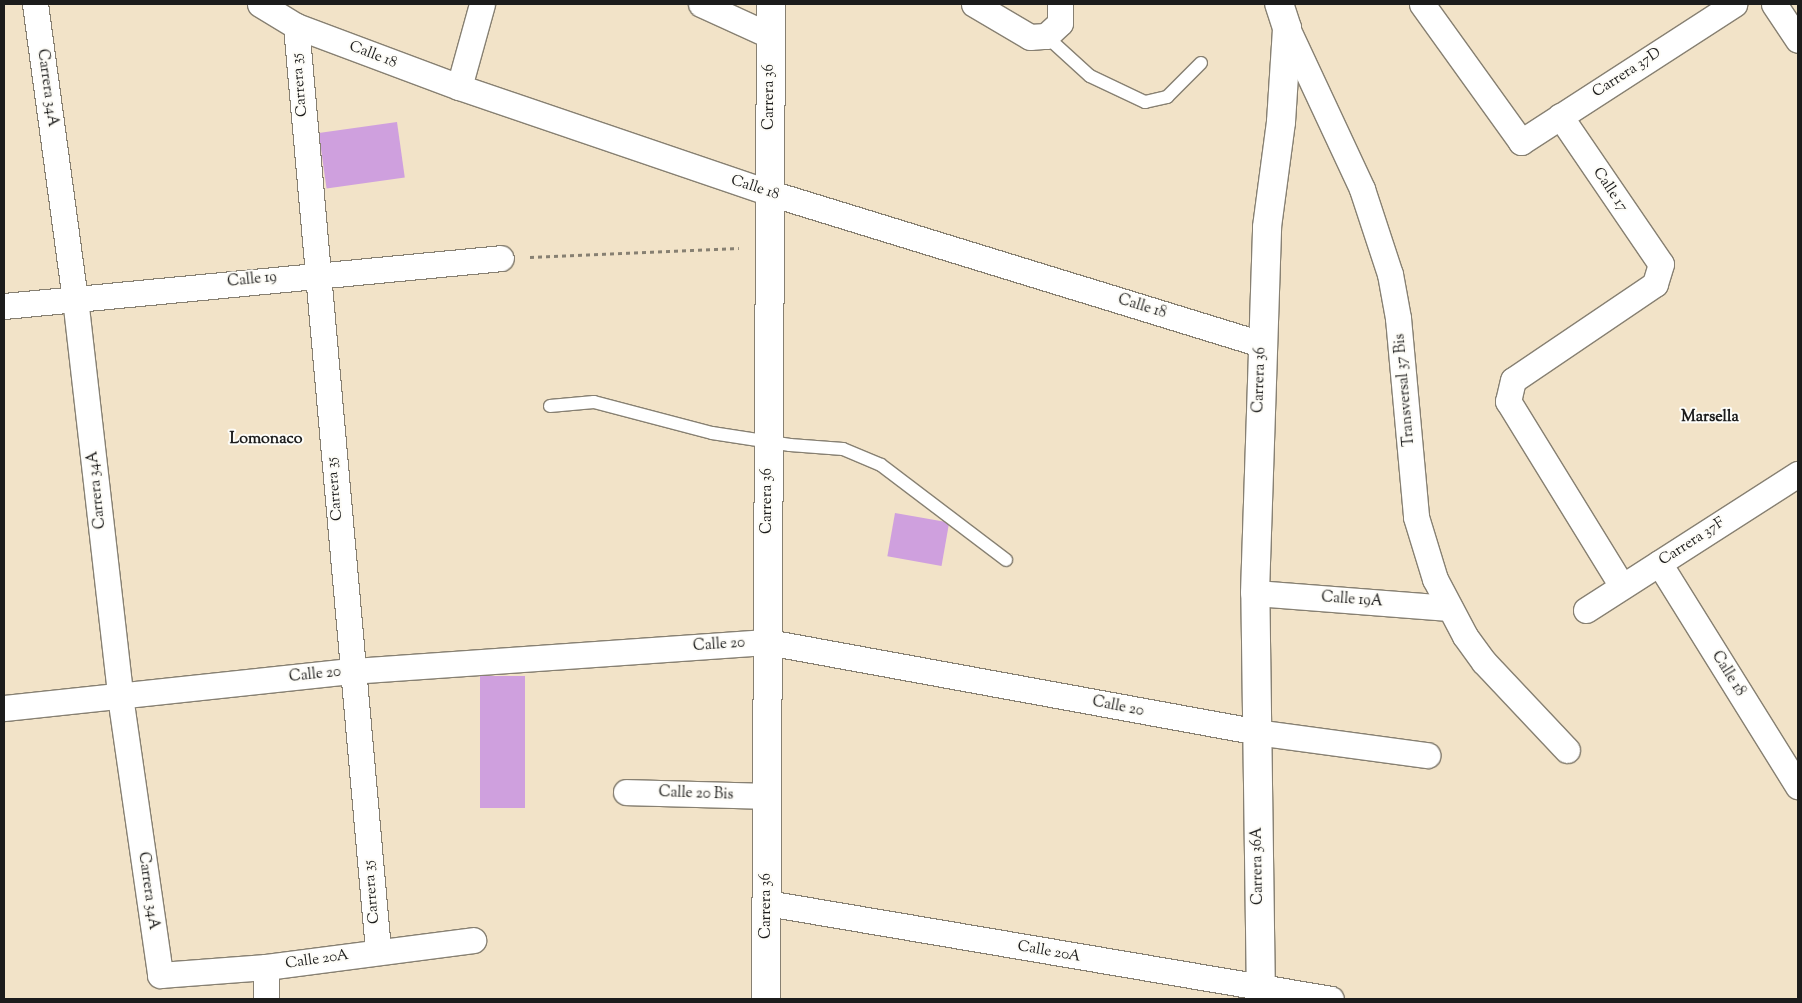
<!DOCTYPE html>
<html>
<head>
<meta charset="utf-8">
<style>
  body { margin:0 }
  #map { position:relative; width:1802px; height:1003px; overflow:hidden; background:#f2e3c8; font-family:"Sorts Mill Goudy",serif }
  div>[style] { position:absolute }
  .building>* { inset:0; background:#cfa0de; transform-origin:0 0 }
  .path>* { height:3px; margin-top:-1.5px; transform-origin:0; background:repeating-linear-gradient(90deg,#878072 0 4px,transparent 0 8px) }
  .roads { filter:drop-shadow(1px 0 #878072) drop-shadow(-1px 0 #878072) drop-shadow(0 1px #878072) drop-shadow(0 -1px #878072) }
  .service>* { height:12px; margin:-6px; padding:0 6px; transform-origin:6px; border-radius:6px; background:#fff }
  .minor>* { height:25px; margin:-12.5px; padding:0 12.5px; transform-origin:12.5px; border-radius:12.5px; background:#fff }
  .tertiary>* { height:28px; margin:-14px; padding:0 14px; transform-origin:14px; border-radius:14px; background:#fff }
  span { translate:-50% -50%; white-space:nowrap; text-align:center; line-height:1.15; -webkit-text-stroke:4px #fdfcf7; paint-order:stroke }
  .street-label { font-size:15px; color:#1c1c1c }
  .neighbourhood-label { font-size:16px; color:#1c1c1c; font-weight:700 }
  .frame { position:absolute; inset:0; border:5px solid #1c1c1c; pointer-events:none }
</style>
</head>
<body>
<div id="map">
  <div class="building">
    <div style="left:397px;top:122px;width:56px;height:79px;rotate:82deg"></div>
    <div style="left:895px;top:513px;width:55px;height:44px;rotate:10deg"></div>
    <div style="left:480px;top:676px;width:45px;height:132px"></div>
  </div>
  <div class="path">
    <div style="left:530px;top:257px;width:209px;rotate:-2.5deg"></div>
  </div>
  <div class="roads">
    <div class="service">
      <div style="left:1046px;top:36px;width:59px;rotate:42.3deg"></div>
      <div style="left:1090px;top:76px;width:61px;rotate:25.3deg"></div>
      <div style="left:1145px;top:102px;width:23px;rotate:-13deg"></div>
      <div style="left:1167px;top:97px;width:48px;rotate:-45deg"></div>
      <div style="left:550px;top:406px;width:44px;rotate:-5.2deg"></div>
      <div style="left:594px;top:402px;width:122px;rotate:14.7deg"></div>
      <div style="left:712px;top:433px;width:79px;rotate:8.7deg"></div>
      <div style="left:790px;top:445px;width:53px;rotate:4.3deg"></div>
      <div style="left:843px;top:449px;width:41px;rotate:22.8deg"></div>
      <div style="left:881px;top:465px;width:157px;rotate:37.2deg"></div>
    </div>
    <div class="minor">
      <div style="left:35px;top:4px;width:297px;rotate:82.3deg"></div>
      <div style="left:75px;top:298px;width:401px;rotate:83.5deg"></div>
      <div style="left:120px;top:696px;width:282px;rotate:81.8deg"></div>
      <div style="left:160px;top:975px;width:106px;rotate:-4.3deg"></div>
      <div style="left:266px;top:967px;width:209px;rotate:-7.4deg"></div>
      <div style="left:260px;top:4px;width:42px;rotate:31.4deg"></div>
      <div style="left:296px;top:26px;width:174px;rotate:20.5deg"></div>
      <div style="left:459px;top:87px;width:329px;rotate:18.8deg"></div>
      <div style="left:770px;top:193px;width:514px;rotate:17.09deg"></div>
      <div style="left:701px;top:4px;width:77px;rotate:24.6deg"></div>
      <div style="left:974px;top:4px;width:65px;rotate:30.5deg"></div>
      <div style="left:1030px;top:37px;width:16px;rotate:-4deg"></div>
      <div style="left:1046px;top:36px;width:19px;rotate:-43deg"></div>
      <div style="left:1060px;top:23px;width:19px;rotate:-90deg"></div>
      <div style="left:1422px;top:4px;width:170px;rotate:54.3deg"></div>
      <div style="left:1521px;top:142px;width:254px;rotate:-32.9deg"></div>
      <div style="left:1774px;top:4px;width:43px;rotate:56.3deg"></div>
      <div style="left:296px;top:26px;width:929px;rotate:84.93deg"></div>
      <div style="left:1287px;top:28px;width:178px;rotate:65deg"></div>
      <div style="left:1362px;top:189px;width:89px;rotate:71.8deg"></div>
      <div style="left:1390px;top:274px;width:45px;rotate:79.7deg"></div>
      <div style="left:1398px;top:318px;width:200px;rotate:84.8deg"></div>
      <div style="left:1416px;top:517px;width:65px;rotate:73deg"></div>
      <div style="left:1435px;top:579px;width:64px;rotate:62.2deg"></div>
      <div style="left:1465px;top:636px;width:32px;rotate:54deg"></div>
      <div style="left:1484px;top:662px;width:121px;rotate:46.7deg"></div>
      <div style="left:459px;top:87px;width:86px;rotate:-74.5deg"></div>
      <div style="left:1560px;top:116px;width:179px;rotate:55.7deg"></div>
      <div style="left:1661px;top:264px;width:21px;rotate:107deg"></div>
      <div style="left:1655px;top:284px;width:171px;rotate:145.9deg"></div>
      <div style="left:1513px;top:380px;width:22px;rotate:103deg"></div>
      <div style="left:1508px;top:401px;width:217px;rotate:58.4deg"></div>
      <div style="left:4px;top:306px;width:499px;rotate:-5.5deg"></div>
      <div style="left:1659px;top:563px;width:263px;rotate:58.1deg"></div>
      <div style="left:1255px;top:593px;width:195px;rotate:4.4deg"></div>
      <div style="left:1586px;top:610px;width:252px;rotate:-32.7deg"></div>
      <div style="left:4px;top:708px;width:350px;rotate:-6.1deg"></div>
      <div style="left:352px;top:671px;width:417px;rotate:-4deg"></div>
      <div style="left:768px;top:642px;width:496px;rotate:10.4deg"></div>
      <div style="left:1256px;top:732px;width:173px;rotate:7.7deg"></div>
      <div style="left:626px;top:792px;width:141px;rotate:1.6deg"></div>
      <div style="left:767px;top:903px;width:572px;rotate:9.66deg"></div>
      <div style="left:266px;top:999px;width:32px;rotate:-90deg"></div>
    </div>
    <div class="tertiary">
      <div style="left:766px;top:999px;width:995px;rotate:-89.71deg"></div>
      <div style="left:1261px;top:999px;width:406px;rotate:-90.8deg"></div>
      <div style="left:1255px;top:593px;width:366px;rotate:-88.1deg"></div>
      <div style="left:1267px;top:227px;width:106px;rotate:-82.4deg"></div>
      <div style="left:1281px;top:122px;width:94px;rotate:-86.3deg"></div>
      <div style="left:1287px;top:28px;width:25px;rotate:-108deg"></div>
    </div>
  </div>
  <div class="street-label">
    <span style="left:373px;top:55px;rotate:21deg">Calle 18</span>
    <span style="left:1627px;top:73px;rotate:-33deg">Carrera 37D</span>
    <span style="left:300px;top:85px;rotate:-95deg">Carrera 35</span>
    <span style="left:47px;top:88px;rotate:82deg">Carrera 34A</span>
    <span style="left:770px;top:97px;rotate:-90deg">Carrera 36</span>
    <span style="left:755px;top:188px;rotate:18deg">Calle 18</span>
    <span style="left:1610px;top:190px;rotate:56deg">Calle 17</span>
    <span style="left:252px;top:280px;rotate:-6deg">Calle 19</span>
    <span style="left:1142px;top:307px;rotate:17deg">Calle 18</span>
    <span style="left:1260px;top:380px;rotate:-88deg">Carrera 36</span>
    <span style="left:1405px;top:390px;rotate:-95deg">Transversal 37 Bis</span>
    <span style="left:335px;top:489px;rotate:-95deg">Carrera 35</span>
    <span style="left:97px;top:490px;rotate:-96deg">Carrera 34A</span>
    <span style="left:768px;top:501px;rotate:-90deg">Carrera 36</span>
    <span style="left:1692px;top:542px;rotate:-33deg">Carrera 37F</span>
    <span style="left:1352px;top:600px;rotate:4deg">Calle 19A</span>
    <span style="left:719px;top:645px;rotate:-4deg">Calle 20</span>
    <span style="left:1728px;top:674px;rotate:58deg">Calle 18</span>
    <span style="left:315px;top:675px;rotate:-6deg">Calle 20</span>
    <span style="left:1118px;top:707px;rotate:11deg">Calle 20</span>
    <span style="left:696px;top:794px;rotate:2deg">Calle 20 Bis</span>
    <span style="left:1258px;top:866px;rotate:-91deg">Carrera 36A</span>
    <span style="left:148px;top:891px;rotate:82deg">Carrera 34A</span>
    <span style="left:372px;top:892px;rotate:-95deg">Carrera 35</span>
    <span style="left:767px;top:906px;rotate:-90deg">Carrera 36</span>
    <span style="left:1049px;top:952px;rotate:10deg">Calle 20A</span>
    <span style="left:317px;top:960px;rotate:-8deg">Calle 20A</span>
  </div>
  <div class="neighbourhood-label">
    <span style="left:1710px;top:418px">Marsella</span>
    <span style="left:266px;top:440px">Lomonaco</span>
  </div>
  <div class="frame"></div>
</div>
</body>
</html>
